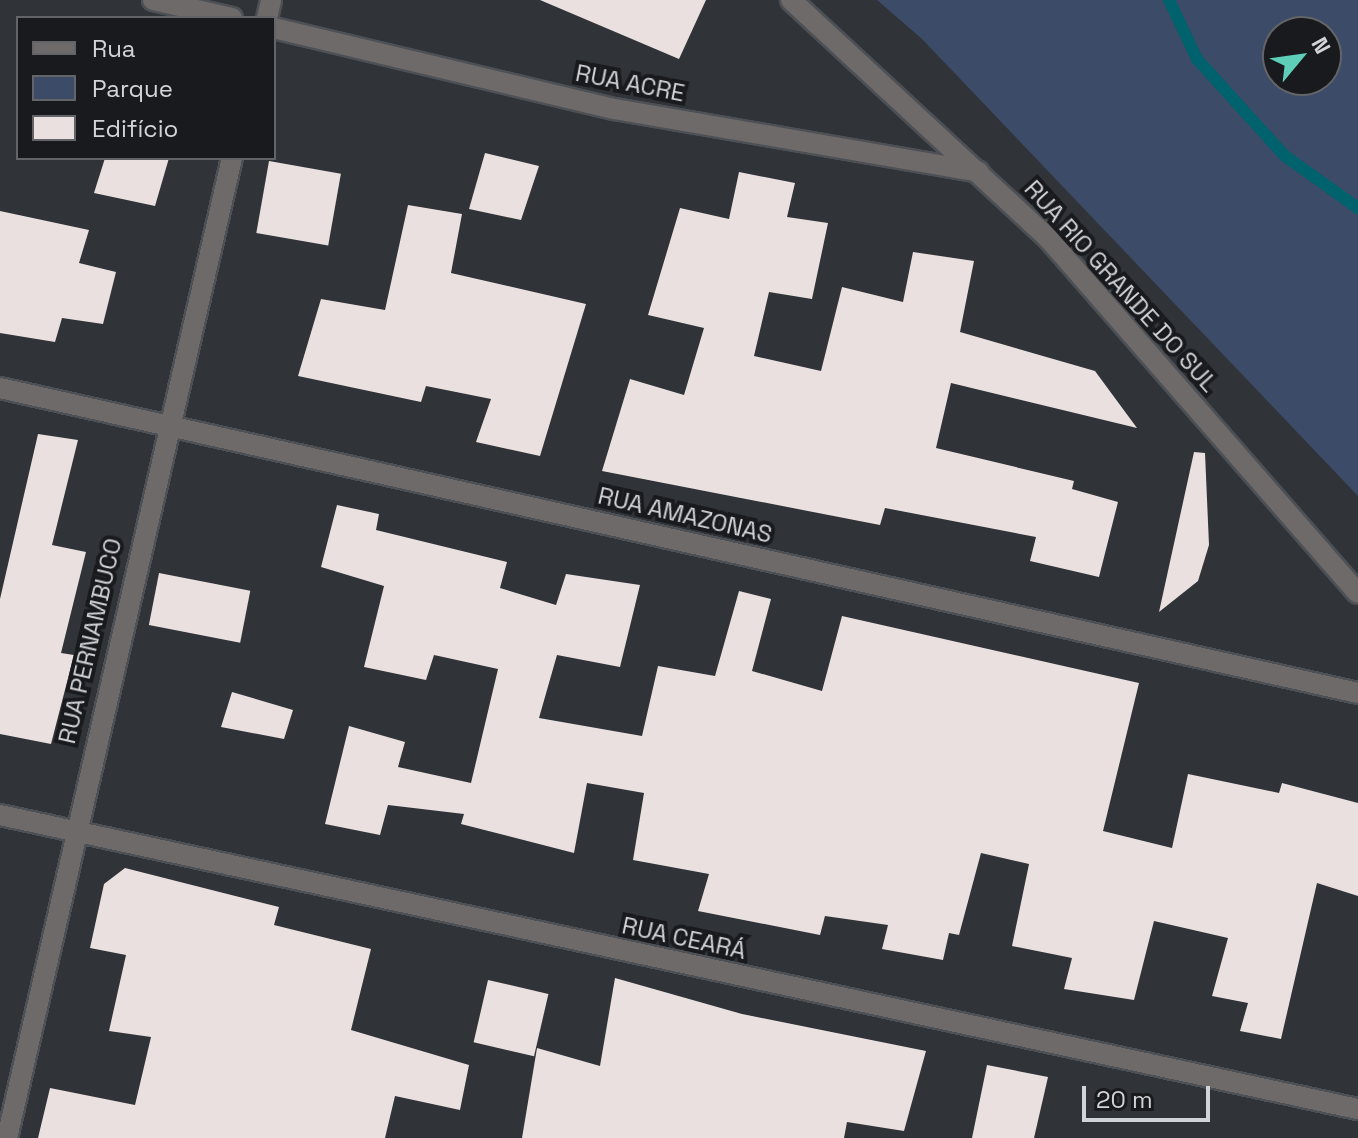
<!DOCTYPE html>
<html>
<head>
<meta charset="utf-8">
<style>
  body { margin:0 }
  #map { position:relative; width:1358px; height:1138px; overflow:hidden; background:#303338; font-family:"Space Grotesk",sans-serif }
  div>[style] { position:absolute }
  .green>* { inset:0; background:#3c4b68 }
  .stream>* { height:12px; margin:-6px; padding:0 6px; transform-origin:6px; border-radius:6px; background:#00626d }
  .building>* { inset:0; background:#eae0df; transform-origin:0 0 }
  .roads { filter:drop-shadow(2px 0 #4d5055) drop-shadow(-2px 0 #4d5055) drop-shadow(0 2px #4d5055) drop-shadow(0 -2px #4d5055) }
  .minor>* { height:20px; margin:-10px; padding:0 10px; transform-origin:10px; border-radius:10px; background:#6e6a6a }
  span { translate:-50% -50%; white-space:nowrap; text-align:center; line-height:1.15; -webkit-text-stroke:8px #191a1d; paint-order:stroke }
  .street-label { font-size:24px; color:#d2d4d7 }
  .legend { position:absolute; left:16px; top:16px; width:260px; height:144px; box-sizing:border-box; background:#191a1d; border:2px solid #636467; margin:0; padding:10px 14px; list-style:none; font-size:24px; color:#d2d4d7 }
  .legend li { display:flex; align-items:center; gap:16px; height:40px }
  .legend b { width:40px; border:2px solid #636467 }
  .north { position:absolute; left:1262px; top:16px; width:80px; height:80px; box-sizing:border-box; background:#191a1d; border:2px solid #636467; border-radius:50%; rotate:61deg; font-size:22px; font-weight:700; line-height:32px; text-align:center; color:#d2d4d7 }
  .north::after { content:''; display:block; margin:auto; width:28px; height:36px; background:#5eceb8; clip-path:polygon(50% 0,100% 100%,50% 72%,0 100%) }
  .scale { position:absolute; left:1082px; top:1086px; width:128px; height:36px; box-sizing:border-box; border:4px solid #d2d4d7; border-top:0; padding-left:10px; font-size:24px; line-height:28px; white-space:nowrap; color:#d2d4d7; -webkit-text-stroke:6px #191a1d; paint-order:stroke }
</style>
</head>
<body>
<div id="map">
  <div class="green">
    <div style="clip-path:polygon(evenodd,877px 0,1358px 0,1358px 496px,922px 39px,877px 0,1278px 32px,1326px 32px,1326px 80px,1278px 80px,1278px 32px)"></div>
  </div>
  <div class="stream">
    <div style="left:1169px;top:0;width:65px;rotate:64.6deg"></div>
    <div style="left:1197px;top:59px;width:131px;rotate:47.8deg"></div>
    <div style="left:1285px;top:156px;width:90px;rotate:35.5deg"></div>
  </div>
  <div class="building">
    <div style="clip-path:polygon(540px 0,706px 0,679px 59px)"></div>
    <div style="clip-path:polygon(485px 153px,539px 166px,521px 220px,469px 209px)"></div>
    <div style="clip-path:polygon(105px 158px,169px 158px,155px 206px,94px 193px)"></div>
    <div style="left:269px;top:161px;width:73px;height:73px;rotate:10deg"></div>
    <div style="clip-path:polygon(739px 172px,795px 183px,787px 217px,828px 223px,812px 299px,769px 292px,754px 356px,821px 371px,842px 287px,903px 302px,913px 252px,974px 261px,960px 332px,1095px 371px,1137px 428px,951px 383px,936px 448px,1074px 481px,1072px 489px,1118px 502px,1099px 577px,1030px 561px,1036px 537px,885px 508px,880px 525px,602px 471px,630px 379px,684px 395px,704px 328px,648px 315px,680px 208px,729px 219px)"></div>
    <div style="clip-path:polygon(408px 205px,462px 214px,451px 273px,586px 304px,540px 456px,476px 442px,491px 399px,426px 386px,421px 402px,298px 376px,321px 299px,385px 310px)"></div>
    <div style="clip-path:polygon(0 211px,89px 230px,79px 263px,116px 272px,103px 324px,62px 318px,55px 342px,0 333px)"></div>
    <div style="clip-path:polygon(38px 434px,78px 440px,52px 545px,86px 552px,61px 653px,74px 655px,51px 744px,0 734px,0 599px)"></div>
    <div style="clip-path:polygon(1194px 452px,1205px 453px,1209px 545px,1198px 581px,1159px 612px)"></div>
    <div style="clip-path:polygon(337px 505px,379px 514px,376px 530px,507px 562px,500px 588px,556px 605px,566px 574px,640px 585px,620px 667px,557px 655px,539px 718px,642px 736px,658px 666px,715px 676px,739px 591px,771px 599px,752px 671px,822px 691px,842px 616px,1139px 683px,1103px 831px,1172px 848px,1188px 774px,1279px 793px,1282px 783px,1358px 803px,1358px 896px,1317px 883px,1281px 1039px,1240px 1031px,1248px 1003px,1212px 996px,1228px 938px,1154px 921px,1134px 1000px,1064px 989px,1072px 958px,1012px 946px,1029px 864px,981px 853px,959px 935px,949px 933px,943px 960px,882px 949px,888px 925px,825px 916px,820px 935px,698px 911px,709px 874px,633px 860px,644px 793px,587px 783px,574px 853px,461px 824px,464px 814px,388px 805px,380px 835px,325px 824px,349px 726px,405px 742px,398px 767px,471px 783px,498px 669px,434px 655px,426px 680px,364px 667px,384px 586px,321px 567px)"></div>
    <div style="left:159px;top:573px;width:93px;height:53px;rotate:11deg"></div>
    <div style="clip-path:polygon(232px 692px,293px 710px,284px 739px,221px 727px)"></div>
    <div style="clip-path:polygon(125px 868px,279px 907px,274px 925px,371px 949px,351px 1030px,469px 1065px,460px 1110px,395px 1096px,385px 1138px,38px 1138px,50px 1088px,135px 1105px,151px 1037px,109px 1031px,126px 955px,90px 948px,104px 884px)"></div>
    <div style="clip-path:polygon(615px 978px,742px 1014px,926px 1051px,904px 1131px,847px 1122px,844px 1138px,522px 1138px,537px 1048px,600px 1066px)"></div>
    <div style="left:488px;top:980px;width:62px;height:64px;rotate:13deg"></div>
    <div style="clip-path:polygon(987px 1065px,1048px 1077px,1034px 1138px,972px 1138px)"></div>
  </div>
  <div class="roads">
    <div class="minor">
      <div style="left:153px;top:0;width:81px;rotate:12.8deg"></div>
      <div style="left:791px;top:0;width:350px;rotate:42.8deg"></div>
      <div style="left:1048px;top:238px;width:471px;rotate:48.9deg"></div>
      <div style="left:267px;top:18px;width:18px;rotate:-77deg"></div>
      <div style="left:274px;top:28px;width:350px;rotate:13.4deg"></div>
      <div style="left:615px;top:109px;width:369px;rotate:9.8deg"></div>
      <div style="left:0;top:388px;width:1392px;rotate:12.66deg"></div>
      <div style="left:0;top:815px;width:1389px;rotate:12.22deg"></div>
      <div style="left:7px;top:1138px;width:1005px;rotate:-77.07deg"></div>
    </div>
  </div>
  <div class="street-label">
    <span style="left:630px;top:83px;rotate:11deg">RUA ACRE</span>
    <span style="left:1121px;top:286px;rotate:48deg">RUA RIO GRANDE DO SUL</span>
    <span style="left:685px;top:515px;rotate:13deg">RUA AMAZONAS</span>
    <span style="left:90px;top:641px;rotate:-77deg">RUA PERNAMBUCO</span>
    <span style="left:684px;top:938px;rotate:12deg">RUA CEARÁ</span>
  </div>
  <ul class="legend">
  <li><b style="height:10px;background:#6e6a6a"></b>Rua</li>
  <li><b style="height:22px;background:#3c4b68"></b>Parque</li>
  <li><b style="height:22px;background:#eae0df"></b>Edifício</li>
  </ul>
  <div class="north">N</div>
  <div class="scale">20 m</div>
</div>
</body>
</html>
